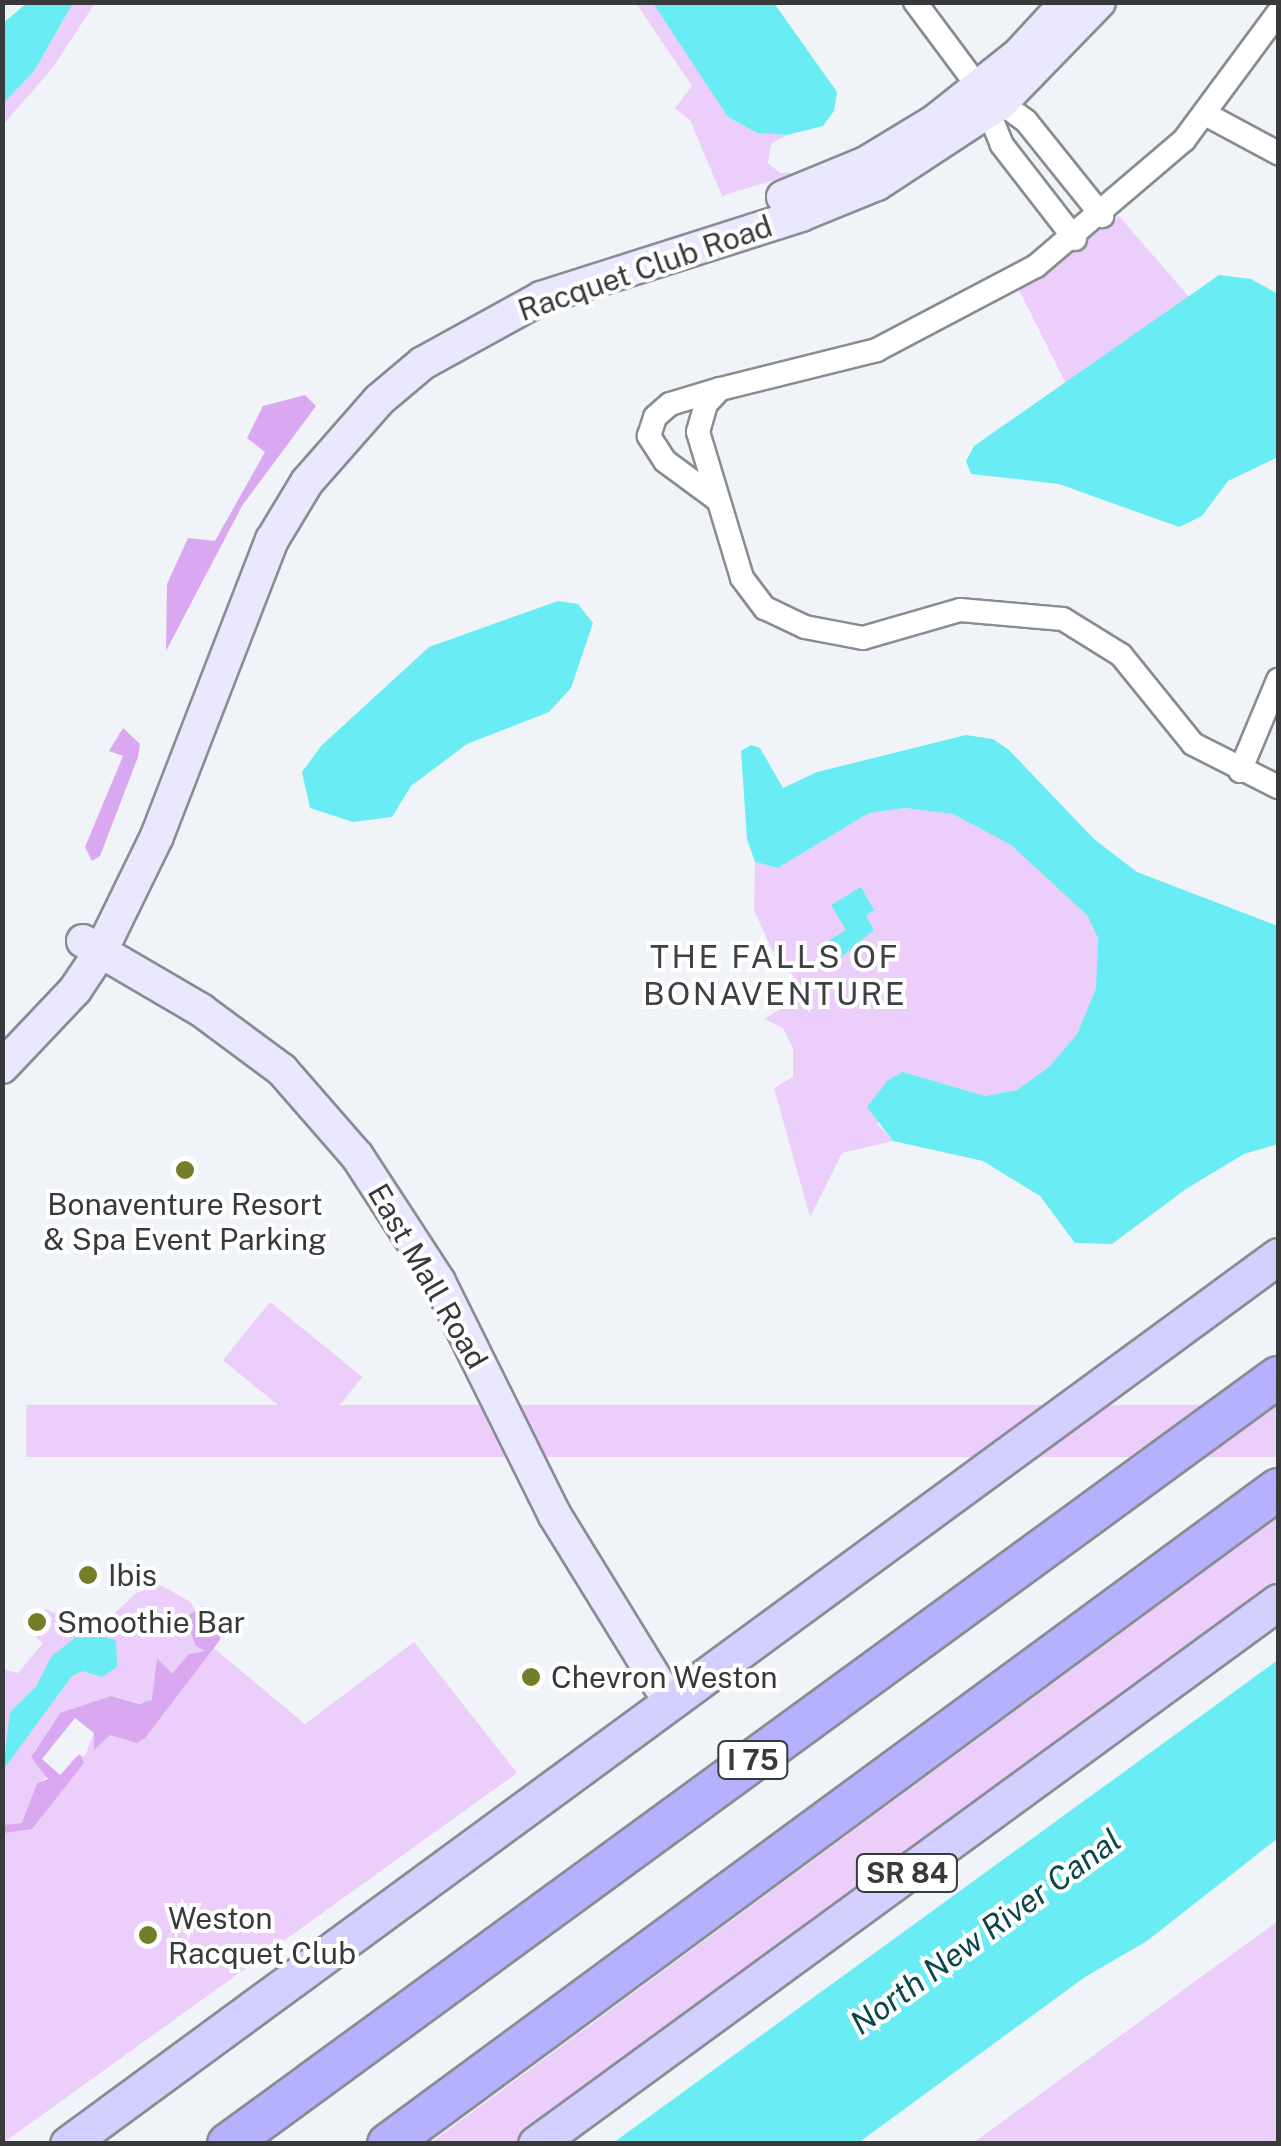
<!DOCTYPE html>
<html>
<head>
<meta charset="utf-8">
<style>
  body { margin:0 }
  #map { position:relative; width:1281px; height:2146px; overflow:hidden; background:#f0f4f9; font-family:"Public Sans",sans-serif }
  div>[style] { position:absolute }
  .green>* { inset:0; background:#ebcef9; transform-origin:0 0 }
  .forest>* { inset:0; background:#daa8f1 }
  .water>* { inset:0; background:#6aecf4 }
  .roads { filter:drop-shadow(2px 0 #898c91) drop-shadow(-2px 0 #898c91) drop-shadow(0 2px #898c91) drop-shadow(0 -2px #898c91) }
  .street>* { height:22px; margin:-11px; padding:0 11px; transform-origin:11px; border-radius:11px; background:#fff }
  .secondary>* { height:32px; margin:-16px; padding:0 16px; transform-origin:16px; border-radius:16px; background:#e9e8ff }
  .primary>* { height:35px; margin:-17.5px; padding:0 17.5px; transform-origin:17.5px; border-radius:17.5px; background:#d3d0ff }
  .highway>* { height:40px; margin:-20px; padding:0 20px; transform-origin:20px; border-radius:20px; background:#b6b1ff }
  .dots>* { width:28px; height:28px; translate:-50% -50%; box-sizing:border-box; border:5px solid #fff; border-radius:50% }
  span { translate:-50% -50%; white-space:nowrap; text-align:center; line-height:1.15; -webkit-text-stroke:8px #fff; paint-order:stroke }
  .shield-label span { padding:2px 8px; background:#fff; border:2px solid; border-radius:8px; -webkit-text-stroke-width:0 }
  .shield-label { font-size:28px; color:#38393b; font-weight:700 }
  .street-label { font-size:30px; color:#38393b }
  .poi-label { font-size:30px; color:#38393b }
  .left { translate:0 -50%; text-align:left }
  .neighbourhood-label { font-size:32px; color:#3e4044; letter-spacing:2.5px }
  .water-label { font-size:32px; color:#0b484b; font-style:italic }
  .frame { position:absolute; inset:0; border:5px solid #38393b; pointer-events:none }
</style>
</head>
<body>
<div id="map">
  <div class="green">
    <div style="clip-path:polygon(73px 3px,95px 3px,54px 66px,3px 125px,3px 104px,34px 71px)"></div>
    <div style="clip-path:polygon(636px 3px,653px 3px,662px 11px,728px 117px,757px 133px,787px 135px,771px 144px,768px 163px,780px 173px,797px 173px,722px 196px,690px 120px,675px 108px,692px 86px)"></div>
    <div style="clip-path:polygon(1119px 216px,1190px 298px,1066px 384px,1019px 290px)"></div>
    <div style="clip-path:polygon(905px 808px,953px 814px,1011px 845px,1063px 891px,1087px 915px,1098px 938px,1096px 988px,1077px 1034px,1049px 1067px,1017px 1090px,985px 1096px,903px 1072px,877px 1124px,893px 1141px,842px 1153px,810px 1217px,774px 1088px,793px 1077px,793px 1048px,783px 1028px,764px 1019px,807px 993px,771px 948px,754px 910px,755px 862px,778px 868px,869px 813px)"></div>
    <div style="left:270px;top:1302px;width:119px;height:75px;rotate:39deg"></div>
    <div style="left:1278px;top:1405px;width:52px;height:1252px;rotate:90deg"></div>
    <div style="clip-path:polygon(1278px 1517px,1278px 1586px,514px 2143px,429px 2144px)"></div>
    <div style="clip-path:polygon(evenodd,160px 1585px,191px 1602px,210px 1645px,305px 1724px,414px 1642px,517px 1773px,3px 2143px,2px 1669px,18px 1673px,43px 1643px,33px 1634px,45px 1609px,66px 1617px,113px 1615px,136px 1593px,160px 1585px,157px 1659px,172px 1675px,138px 1733px,94px 1733px,85px 1756px,76px 1756px,24px 1820px,37px 1783px,49px 1776px,33px 1753px,57px 1717px,111px 1696px,144px 1704px,155px 1695px,157px 1659px)"></div>
    <div style="clip-path:polygon(1278px 1921px,1278px 2143px,973px 2143px)"></div>
  </div>
  <div class="forest">
    <div style="clip-path:polygon(305px 395px,316px 406px,242px 506px,166px 651px,167px 584px,188px 538px,215px 541px,265px 452px,247px 438px,263px 406px)"></div>
    <div style="clip-path:polygon(123px 728px,140px 744px,138px 757px,100px 856px,92px 861px,85px 847px,123px 756px,109px 751px)"></div>
    <div style="clip-path:polygon(202px 1606px,222px 1624px,220px 1640px,145px 1738px,137px 1743px,110px 1735px,94px 1750px,94px 1733px,75px 1718px,42px 1759px,60px 1775px,80px 1754px,84px 1763px,32px 1829px,3px 1833px,3px 1825px,22px 1823px,37px 1783px,48px 1779px,31px 1757px,60px 1713px,111px 1696px,140px 1704px,152px 1699px,157px 1658px,172px 1674px,189px 1654px,205px 1651px,196px 1646px,185px 1618px)"></div>
  </div>
  <div class="water">
    <div style="clip-path:polygon(27px 3px,73px 3px,34px 71px,3px 104px,3px 23px)"></div>
    <div style="clip-path:polygon(653px 3px,774px 3px,837px 92px,834px 111px,823px 126px,787px 135px,757px 133px,728px 117px)"></div>
    <div style="clip-path:polygon(1219px 275px,1251px 279px,1278px 294px,1278px 457px,1228px 481px,1202px 516px,1179px 527px,1059px 484px,971px 474px,966px 461px,974px 446px)"></div>
    <div style="clip-path:polygon(558px 601px,578px 604px,593px 623px,571px 688px,549px 712px,467px 744px,411px 786px,392px 817px,353px 822px,310px 808px,302px 772px,321px 746px,429px 647px)"></div>
    <div style="clip-path:polygon(966px 735px,993px 739px,1009px 750px,1094px 839px,1137px 872px,1278px 926px,1278px 1144px,1244px 1154px,1186px 1189px,1112px 1244px,1075px 1243px,1040px 1196px,983px 1161px,893px 1141px,867px 1107px,888px 1080px,903px 1072px,985px 1096px,1017px 1090px,1049px 1067px,1077px 1034px,1096px 988px,1098px 938px,1087px 915px,1011px 845px,953px 814px,905px 808px,869px 813px,778px 868px,755px 862px,747px 839px,741px 751px,751px 745px,760px 748px,783px 788px,817px 772px)"></div>
    <div style="clip-path:polygon(861px 887px,874px 910px,866px 916px,874px 930px,834px 963px,823px 944px,846px 930px,831px 905px)"></div>
    <div style="clip-path:polygon(82px 1632px,116px 1640px,117px 1667px,102px 1677px,83px 1671px,72px 1676px,3px 1770px,10px 1712px,36px 1687px,51px 1657px)"></div>
    <div style="clip-path:polygon(1278px 1660px,1278px 1838px,1147px 1941px,1085px 1977px,858px 2143px,613px 2143px)"></div>
  </div>
  <div class="roads">
    <div class="street">
      <div style="left:915px;top:2px;width:107px;rotate:53.3deg"></div>
      <div style="left:979px;top:88px;width:61px;rotate:68deg"></div>
      <div style="left:1002px;top:145px;width:119px;rotate:52.2deg"></div>
      <div style="left:1278px;top:13px;width:158px;rotate:126.5deg"></div>
      <div style="left:1184px;top:140px;width:194px;rotate:139.6deg"></div>
      <div style="left:1036px;top:266px;width:180px;rotate:152.2deg"></div>
      <div style="left:877px;top:350px;width:162px;rotate:166deg"></div>
      <div style="left:720px;top:389px;width:21px;rotate:133deg"></div>
      <div style="left:706px;top:404px;width:29px;rotate:106deg"></div>
      <div style="left:698px;top:432px;width:152px;rotate:73.2deg"></div>
      <div style="left:742px;top:578px;width:38px;rotate:53deg"></div>
      <div style="left:765px;top:608px;width:44px;rotate:25.4deg"></div>
      <div style="left:805px;top:627px;width:59px;rotate:10.7deg"></div>
      <div style="left:863px;top:638px;width:101px;rotate:-16.1deg"></div>
      <div style="left:960px;top:610px;width:103px;rotate:5deg"></div>
      <div style="left:1063px;top:619px;width:68px;rotate:31.8deg"></div>
      <div style="left:1121px;top:655px;width:114px;rotate:51deg"></div>
      <div style="left:1193px;top:744px;width:95px;rotate:26.8deg"></div>
      <div style="left:990px;top:95px;width:44px;rotate:35.8deg"></div>
      <div style="left:1026px;top:121px;width:122px;rotate:51.3deg"></div>
      <div style="left:1207px;top:115px;width:81px;rotate:28.2deg"></div>
      <div style="left:715px;top:498px;width:62px;rotate:-143.5deg"></div>
      <div style="left:665px;top:461px;width:30px;rotate:-123deg"></div>
      <div style="left:649px;top:436px;width:20px;rotate:-72deg"></div>
      <div style="left:655px;top:417px;width:20px;rotate:-41deg"></div>
      <div style="left:670px;top:404px;width:52px;rotate:-16.7deg"></div>
      <div style="left:1240px;top:771px;width:99px;rotate:-67.3deg"></div>
    </div>
    <div class="secondary">
      <div style="left:783px;top:197px;width:90px;rotate:-22.3deg"></div>
      <div style="left:866px;top:163px;width:81px;rotate:-31.3deg"></div>
      <div style="left:935px;top:121px;width:106px;rotate:-38.5deg"></div>
      <div style="left:1018px;top:55px;width:72px;rotate:-47.2deg"></div>
      <div style="left:83px;top:941px;width:137px;rotate:30.3deg"></div>
      <div style="left:201px;top:1010px;width:101px;rotate:36.5deg"></div>
      <div style="left:282px;top:1070px;width:114px;rotate:48.9deg"></div>
      <div style="left:357px;top:1156px;width:150px;rotate:56.9deg"></div>
      <div style="left:439px;top:1282px;width:259px;rotate:63.6deg"></div>
      <div style="left:554px;top:1514px;width:223px;rotate:58.4deg"></div>
      <div style="left:2px;top:1067px;width:106px;rotate:-46.5deg"></div>
      <div style="left:75px;top:990px;width:47px;rotate:-56.3deg"></div>
      <div style="left:101px;top:951px;width:128px;rotate:-64deg"></div>
      <div style="left:157px;top:836px;width:318px;rotate:-68.8deg"></div>
      <div style="left:272px;top:540px;width:68px;rotate:-58.9deg"></div>
      <div style="left:307px;top:482px;width:109px;rotate:-48.7deg"></div>
      <div style="left:379px;top:400px;width:57px;rotate:-40.1deg"></div>
      <div style="left:423px;top:363px;width:135px;rotate:-28.8deg"></div>
      <div style="left:541px;top:298px;width:273px;rotate:-17.7deg"></div>
      <div style="left:801px;top:215px;width:82px;rotate:-22.2deg"></div>
      <div style="left:877px;top:184px;width:148px;rotate:-33.2deg"></div>
      <div style="left:1001px;top:103px;width:141px;rotate:-45.9deg"></div>
    </div>
    <div class="primary">
      <div style="left:68px;top:2144px;width:1501px;rotate:-36.27deg"></div>
      <div style="left:536px;top:2144px;width:919px;rotate:-36.15deg"></div>
    </div>
    <div class="highway">
      <div style="left:228px;top:2144px;width:1300px;rotate:-36.15deg"></div>
      <div style="left:388px;top:2144px;width:1105px;rotate:-36.35deg"></div>
    </div>
  </div>
  <div class="dots">
    <div style="left:185px;top:1170px;background:#747d28"></div>
    <div style="left:88px;top:1575px;background:#747d28"></div>
    <div style="left:37px;top:1622px;background:#747d28"></div>
    <div style="left:531px;top:1677px;background:#747d28"></div>
    <div style="left:148px;top:1935px;background:#747d28"></div>
  </div>
  <div class="shield-label">
    <span style="left:753px;top:1760px">I 75</span>
    <span style="left:907px;top:1873px">SR 84</span>
  </div>
  <div class="street-label">
    <span style="left:645px;top:268px;rotate:-19deg">Racquet Club Road</span>
    <span style="left:428px;top:1276px;rotate:60deg">East Mall Road</span>
  </div>
  <div class="poi-label">
    <span style="left:185px;top:1221px">Bonaventure Resort<br>&amp; Spa Event Parking</span>
    <span class="left" style="left:108px;top:1575px">Ibis</span>
    <span class="left" style="left:57px;top:1622px">Smoothie Bar</span>
    <span class="left" style="left:551px;top:1677px">Chevron Weston</span>
    <span class="left" style="left:168px;top:1935px">Weston<br>Racquet Club</span>
  </div>
  <div class="neighbourhood-label">
    <span style="left:775px;top:976px">THE FALLS OF<br>BONAVENTURE</span>
  </div>
  <div class="water-label">
    <span style="left:986px;top:1932px;rotate:-36deg">North New River Canal</span>
  </div>
  <div class="frame"></div>
</div>
</body>
</html>
